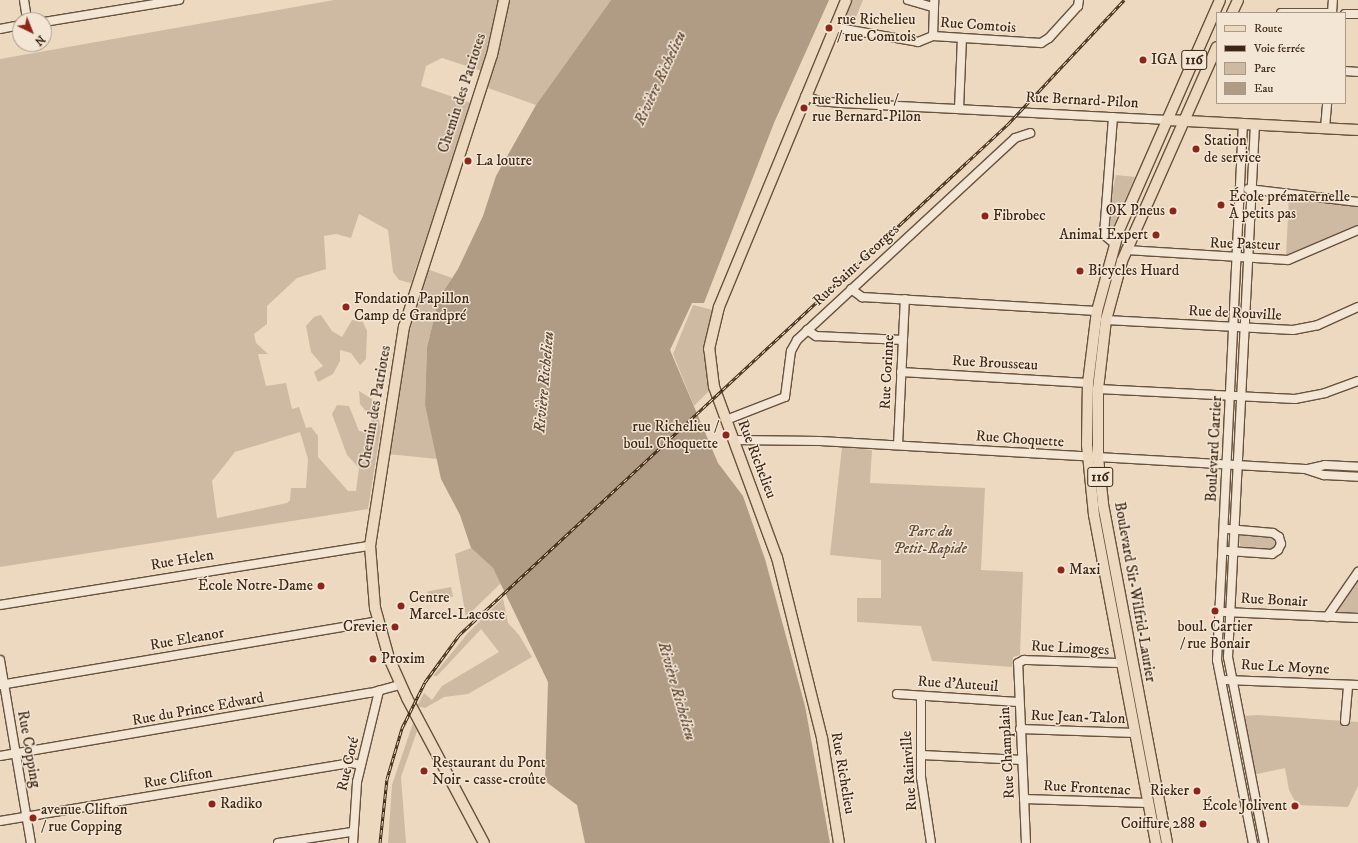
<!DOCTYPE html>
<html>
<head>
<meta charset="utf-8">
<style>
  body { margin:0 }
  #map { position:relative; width:1358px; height:843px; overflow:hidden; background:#ecd9bf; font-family:"IM FELL DW Pica",serif }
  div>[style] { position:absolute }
  .green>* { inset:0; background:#cebaa2; transform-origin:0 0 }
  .water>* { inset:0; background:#b09c84 }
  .roads { filter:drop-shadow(1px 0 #68523d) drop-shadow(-1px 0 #68523d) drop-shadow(0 1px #68523d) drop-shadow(0 -1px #68523d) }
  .minor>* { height:8px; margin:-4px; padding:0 4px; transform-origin:4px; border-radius:4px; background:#f3e6d5 }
  .major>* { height:10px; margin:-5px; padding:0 5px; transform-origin:5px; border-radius:5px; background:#ecd9bf }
  .rail>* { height:3px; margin-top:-1.5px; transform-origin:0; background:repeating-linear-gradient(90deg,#f3e6d5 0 4.5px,#3c2512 0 9px); box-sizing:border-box; border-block:1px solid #3c2512 }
  .dots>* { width:11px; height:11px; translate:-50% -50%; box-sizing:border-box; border:2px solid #f3e6d5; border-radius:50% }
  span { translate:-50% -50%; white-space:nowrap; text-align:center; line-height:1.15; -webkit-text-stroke:3px #f3e6d5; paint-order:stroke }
  .shield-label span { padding:1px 3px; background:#f3e6d5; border:1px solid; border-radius:3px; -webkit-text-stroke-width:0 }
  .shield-label { font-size:14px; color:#3c2512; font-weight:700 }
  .poi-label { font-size:15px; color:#3c2512 }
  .left { translate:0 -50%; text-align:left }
  .right { translate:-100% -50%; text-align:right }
  .street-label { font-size:15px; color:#3c2512 }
  .park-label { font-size:15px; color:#604a36; font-style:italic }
  .water-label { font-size:16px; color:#5f4934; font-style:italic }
  .legend { position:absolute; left:1216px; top:12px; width:130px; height:92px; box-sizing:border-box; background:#f3e6d5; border:1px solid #aa9987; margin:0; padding:5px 7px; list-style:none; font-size:12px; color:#3c2512 }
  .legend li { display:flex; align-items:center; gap:8px; height:20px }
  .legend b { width:20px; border:1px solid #aa9987 }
  .north { position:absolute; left:12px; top:12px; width:40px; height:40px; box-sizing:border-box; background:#f3e6d5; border:1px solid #aa9987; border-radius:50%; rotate:137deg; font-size:11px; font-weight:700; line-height:16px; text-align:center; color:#3c2512 }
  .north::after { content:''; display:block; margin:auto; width:14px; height:18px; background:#8f2418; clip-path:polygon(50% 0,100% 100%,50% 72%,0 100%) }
</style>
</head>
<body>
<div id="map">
  <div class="green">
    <div style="clip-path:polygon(evenodd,334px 0,499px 0,482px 71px,442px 58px,426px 66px,421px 86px,471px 103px,411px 283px,399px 280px,393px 272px,388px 230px,359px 214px,351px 238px,336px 234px,324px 236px,326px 269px,297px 278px,267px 306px,267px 324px,254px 334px,256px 343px,268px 354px,258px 354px,266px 386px,286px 383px,292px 409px,299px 407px,306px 428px,311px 427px,318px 436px,318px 457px,348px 491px,356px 491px,359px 468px,347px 455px,332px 414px,337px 405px,349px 406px,359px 431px,366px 432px,372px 419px,360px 404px,359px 391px,372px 399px,381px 427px,368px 509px,0 567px,0 59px,334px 0,300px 432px,308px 459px,306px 488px,291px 488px,290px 500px,287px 503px,217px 518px,212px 481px,235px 452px,300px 432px)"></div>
    <div style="clip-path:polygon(510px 0,611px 0,536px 105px,488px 88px)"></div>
    <div style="clip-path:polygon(851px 0,863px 0,851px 29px,840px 25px)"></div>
    <div style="clip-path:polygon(1116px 175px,1135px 177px,1110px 235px,1110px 203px)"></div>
    <div style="clip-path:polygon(1289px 196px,1358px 206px,1358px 226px,1286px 256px)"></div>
    <div style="clip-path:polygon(427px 269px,452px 278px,439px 298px,427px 347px,425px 405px,438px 459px,387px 454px,410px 330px)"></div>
    <div style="clip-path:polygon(693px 305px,713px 310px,705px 350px,710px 390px,694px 406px,673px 354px)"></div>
    <div style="clip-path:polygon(321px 315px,332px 331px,342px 337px,352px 320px,363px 322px,367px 331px,366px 359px,360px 365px,351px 353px,340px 350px,340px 361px,333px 374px,318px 382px,314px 372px,323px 366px,311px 352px,306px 326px,314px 317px)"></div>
    <div style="clip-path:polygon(842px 447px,872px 450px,870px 483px,985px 488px,981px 570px,1023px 572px,1020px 655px,1013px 657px,1012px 667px,932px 661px,921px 626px,857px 622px,857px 598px,881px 598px,881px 560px,830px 555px)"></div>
    <div style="clip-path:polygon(1241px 533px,1276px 537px,1278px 545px,1271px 551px,1241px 548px,1238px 537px)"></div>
    <div style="clip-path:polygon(471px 548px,493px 568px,501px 583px,466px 617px,455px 554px)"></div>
    <div style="clip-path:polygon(1358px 580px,1358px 614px,1336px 612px,1337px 609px)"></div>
    <div style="left:451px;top:587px;width:10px;height:24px;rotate:79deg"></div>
    <div style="clip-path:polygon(503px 598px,508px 623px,519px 635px,532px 657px,468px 694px,444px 697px,425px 708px,417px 706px,424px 693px,432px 700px,442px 686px,499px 652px,481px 629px,437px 676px,433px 676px,468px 633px)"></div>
    <div style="clip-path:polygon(1258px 715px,1358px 722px,1358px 786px,1348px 807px,1297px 805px,1289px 790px,1285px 768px,1253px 775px,1242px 716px)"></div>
    <div style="clip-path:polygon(413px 723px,417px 731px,401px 777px,406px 843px,388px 843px,392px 785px)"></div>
  </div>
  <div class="water">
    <div style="clip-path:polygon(611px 0,829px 0,774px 123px,704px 303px,692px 303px,670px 350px,718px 463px,743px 496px,765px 559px,805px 706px,830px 843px,585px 843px,577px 805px,545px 781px,548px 682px,493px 568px,471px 548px,460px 515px,441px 479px,425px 405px,427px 347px,439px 298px,458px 269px,483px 216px,496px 176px,536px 105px)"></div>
  </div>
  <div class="roads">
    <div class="minor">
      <div style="left:24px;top:0;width:20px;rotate:81deg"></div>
      <div style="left:908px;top:0;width:26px;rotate:16deg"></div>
      <div style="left:1281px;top:13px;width:49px"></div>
      <div style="left:1332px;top:13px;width:13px;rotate:-86deg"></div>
      <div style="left:1345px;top:14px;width:13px"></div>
      <div style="left:44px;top:22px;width:137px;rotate:-9.3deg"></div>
      <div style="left:833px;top:27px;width:86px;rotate:10deg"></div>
      <div style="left:918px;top:42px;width:16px;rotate:-22deg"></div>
      <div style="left:933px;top:36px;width:108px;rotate:3.7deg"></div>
      <div style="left:1041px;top:43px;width:9px;rotate:-32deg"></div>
      <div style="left:1049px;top:38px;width:43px;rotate:-47.8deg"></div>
      <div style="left:1078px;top:6px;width:6px;rotate:-81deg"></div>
      <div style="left:0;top:29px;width:20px;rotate:-11deg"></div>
      <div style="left:933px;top:36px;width:36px;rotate:-88deg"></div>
      <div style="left:1345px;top:71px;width:13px;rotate:4deg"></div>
      <div style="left:805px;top:96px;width:15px;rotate:20deg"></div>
      <div style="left:819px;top:101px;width:22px;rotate:5deg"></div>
      <div style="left:841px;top:103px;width:327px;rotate:3deg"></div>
      <div style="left:959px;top:109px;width:71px;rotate:-87.6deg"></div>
      <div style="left:1113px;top:117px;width:118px;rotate:94.4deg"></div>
      <div style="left:1104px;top:235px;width:14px;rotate:39deg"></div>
      <div style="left:1243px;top:123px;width:538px;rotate:92.77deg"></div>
      <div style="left:1217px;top:660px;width:187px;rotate:78.9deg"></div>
      <div style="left:1255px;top:124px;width:534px;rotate:92.9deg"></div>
      <div style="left:1228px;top:657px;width:189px;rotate:79deg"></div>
      <div style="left:1325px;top:128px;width:25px;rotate:-85deg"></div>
      <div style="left:1248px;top:189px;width:111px;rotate:6.7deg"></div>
      <div style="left:1126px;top:250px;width:162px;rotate:3.5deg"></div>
      <div style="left:1288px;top:260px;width:76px;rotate:-23.2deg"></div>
      <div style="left:851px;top:289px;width:14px;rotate:36deg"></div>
      <div style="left:862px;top:297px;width:235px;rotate:3.4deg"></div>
      <div style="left:1106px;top:320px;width:187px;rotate:3.1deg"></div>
      <div style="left:1293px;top:330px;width:25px;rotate:-11deg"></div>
      <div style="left:1318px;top:325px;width:44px;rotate:-24.2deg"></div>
      <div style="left:807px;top:330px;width:11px;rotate:34deg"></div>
      <div style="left:816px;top:336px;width:87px;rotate:2.6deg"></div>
      <div style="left:901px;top:372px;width:187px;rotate:3.4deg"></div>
      <div style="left:1098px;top:389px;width:197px;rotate:2.9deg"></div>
      <div style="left:1295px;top:399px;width:31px;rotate:-11deg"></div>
      <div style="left:1325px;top:393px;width:35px;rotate:-20deg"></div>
      <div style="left:726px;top:420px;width:63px;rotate:-21.3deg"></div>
      <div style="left:785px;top:397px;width:46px;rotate:-82.6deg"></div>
      <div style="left:791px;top:351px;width:13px;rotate:-61deg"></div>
      <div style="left:797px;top:340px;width:297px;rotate:-42.8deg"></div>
      <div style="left:1015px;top:138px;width:16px;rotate:-18deg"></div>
      <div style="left:734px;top:440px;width:86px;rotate:0.7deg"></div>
      <div style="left:820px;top:441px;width:486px;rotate:3.3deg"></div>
      <div style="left:1305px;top:469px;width:20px;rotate:18deg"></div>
      <div style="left:1324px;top:475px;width:34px;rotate:3deg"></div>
      <div style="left:898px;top:445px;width:146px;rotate:-87.3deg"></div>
      <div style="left:1308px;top:469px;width:17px;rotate:-13deg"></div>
      <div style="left:1325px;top:465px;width:33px;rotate:3deg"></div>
      <div style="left:1228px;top:529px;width:45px;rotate:5.1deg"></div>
      <div style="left:1273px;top:533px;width:7px;rotate:34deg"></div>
      <div style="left:1279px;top:537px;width:7px;rotate:74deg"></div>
      <div style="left:1281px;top:544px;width:7px;rotate:117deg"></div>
      <div style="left:1278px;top:550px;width:7px;rotate:146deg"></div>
      <div style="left:1272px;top:554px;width:44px;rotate:-176.1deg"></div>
      <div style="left:0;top:605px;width:375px;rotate:-9.1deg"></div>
      <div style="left:1224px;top:612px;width:134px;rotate:2.6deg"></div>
      <div style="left:1327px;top:617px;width:55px;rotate:-55.4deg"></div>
      <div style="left:0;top:660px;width:186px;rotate:80.4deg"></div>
      <div style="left:1225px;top:680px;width:133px;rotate:2.2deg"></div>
      <div style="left:0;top:685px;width:383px;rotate:-9.6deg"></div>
      <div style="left:897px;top:694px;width:121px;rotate:3.8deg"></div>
      <div style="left:921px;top:696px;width:81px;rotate:90deg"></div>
      <div style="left:921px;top:777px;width:67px;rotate:81.4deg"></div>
      <div style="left:1345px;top:721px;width:36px;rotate:-85deg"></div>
      <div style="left:1020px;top:729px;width:115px;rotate:2deg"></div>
      <div style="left:922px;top:755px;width:100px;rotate:2.9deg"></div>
      <div style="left:0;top:756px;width:375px;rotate:-9.7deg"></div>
      <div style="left:370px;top:693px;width:31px;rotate:-15deg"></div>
      <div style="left:1024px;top:799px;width:124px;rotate:1.8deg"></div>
      <div style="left:0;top:821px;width:356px;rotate:-9.4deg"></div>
      <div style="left:351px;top:763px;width:10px;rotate:11deg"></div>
      <div style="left:278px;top:843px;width:75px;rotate:-8.5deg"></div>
      <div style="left:353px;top:843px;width:61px;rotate:-86.2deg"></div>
      <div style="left:357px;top:782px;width:94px;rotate:-76.4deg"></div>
      <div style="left:1026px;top:843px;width:180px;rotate:-92.5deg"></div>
      <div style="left:1018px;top:663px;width:7px;rotate:-27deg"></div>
      <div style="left:1024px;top:660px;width:98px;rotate:1.8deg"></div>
    </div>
    <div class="major">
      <div style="left:1232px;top:13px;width:14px;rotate:-65deg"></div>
      <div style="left:1168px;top:120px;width:190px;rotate:3deg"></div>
      <div style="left:484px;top:843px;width:164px;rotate:-118deg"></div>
      <div style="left:407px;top:698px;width:44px;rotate:-114.2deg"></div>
      <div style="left:389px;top:658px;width:52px;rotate:-105.6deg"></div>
      <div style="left:375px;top:608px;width:62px;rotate:-94.6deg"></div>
      <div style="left:370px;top:546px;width:222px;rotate:-81.2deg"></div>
      <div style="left:404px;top:327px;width:286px;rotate:-72.1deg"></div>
      <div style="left:492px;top:55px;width:56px;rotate:-77.7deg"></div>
      <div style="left:839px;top:843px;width:106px;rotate:-99.2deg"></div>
      <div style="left:822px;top:738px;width:186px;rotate:-104deg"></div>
      <div style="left:777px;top:558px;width:182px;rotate:-110.2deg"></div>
      <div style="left:714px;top:387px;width:38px;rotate:-97deg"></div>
      <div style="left:709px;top:349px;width:43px;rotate:-76.6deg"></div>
      <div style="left:719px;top:307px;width:332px;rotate:-67.5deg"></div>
      <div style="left:1156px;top:843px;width:334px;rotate:-100.7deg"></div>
      <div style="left:1094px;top:515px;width:70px;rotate:-95.7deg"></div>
      <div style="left:1087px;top:445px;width:62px;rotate:-89.1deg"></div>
      <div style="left:1088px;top:383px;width:73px;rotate:-82.9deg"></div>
      <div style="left:1097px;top:311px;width:84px;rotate:-74.8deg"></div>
      <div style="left:1119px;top:230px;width:251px;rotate:-66.3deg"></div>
      <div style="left:1167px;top:843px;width:346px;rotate:-100.7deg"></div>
      <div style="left:1103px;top:503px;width:45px;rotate:-96.3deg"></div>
      <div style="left:1098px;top:458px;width:69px;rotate:-90deg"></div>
      <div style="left:1098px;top:389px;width:69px;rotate:-83.4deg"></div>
      <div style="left:1106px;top:320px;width:61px;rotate:-74.8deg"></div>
      <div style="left:1122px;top:261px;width:234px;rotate:-66.1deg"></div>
    </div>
  </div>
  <div class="rail">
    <div style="left:380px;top:843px;width:64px;rotate:-83.8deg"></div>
    <div style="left:387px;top:779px;width:53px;rotate:-73.6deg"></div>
    <div style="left:402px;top:728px;width:51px;rotate:-63.4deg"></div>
    <div style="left:425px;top:682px;width:58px;rotate:-54.1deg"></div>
    <div style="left:459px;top:635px;width:750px;rotate:-42.95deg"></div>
    <div style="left:1008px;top:124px;width:170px;rotate:-46.9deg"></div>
  </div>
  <div class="dots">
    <div style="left:829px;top:28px;background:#8f2418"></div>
    <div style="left:1143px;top:60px;background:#8f2418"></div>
    <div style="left:804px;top:108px;background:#8f2418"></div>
    <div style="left:1196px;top:149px;background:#8f2418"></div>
    <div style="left:468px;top:161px;background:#8f2418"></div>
    <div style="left:1221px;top:205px;background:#8f2418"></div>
    <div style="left:1173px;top:211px;background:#8f2418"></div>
    <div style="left:985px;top:216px;background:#8f2418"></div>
    <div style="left:1156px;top:235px;background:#8f2418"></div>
    <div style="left:1080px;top:271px;background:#8f2418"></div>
    <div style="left:346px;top:307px;background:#8f2418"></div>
    <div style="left:726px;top:435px;background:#8f2418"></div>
    <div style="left:1061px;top:570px;background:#8f2418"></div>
    <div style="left:321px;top:586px;background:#8f2418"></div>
    <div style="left:401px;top:606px;background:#8f2418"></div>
    <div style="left:1215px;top:611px;background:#8f2418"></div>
    <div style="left:395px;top:627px;background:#8f2418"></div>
    <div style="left:373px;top:659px;background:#8f2418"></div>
    <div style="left:424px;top:771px;background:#8f2418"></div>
    <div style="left:1197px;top:791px;background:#8f2418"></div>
    <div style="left:212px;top:804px;background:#8f2418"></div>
    <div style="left:1295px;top:806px;background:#8f2418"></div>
    <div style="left:33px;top:818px;background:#8f2418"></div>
    <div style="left:1203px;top:824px;background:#8f2418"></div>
  </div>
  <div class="shield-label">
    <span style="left:1194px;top:60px">116</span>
    <span style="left:1100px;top:477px">116</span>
  </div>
  <div class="poi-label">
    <span class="left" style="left:837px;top:28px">rue Richelieu<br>/ rue Comtois</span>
    <span class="left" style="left:1151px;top:60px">IGA</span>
    <span class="left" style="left:812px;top:108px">rue Richelieu /<br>rue Bernard-Pilon</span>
    <span class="left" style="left:1204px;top:149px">Station<br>de service</span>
    <span class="left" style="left:476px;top:161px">La loutre</span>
    <span class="left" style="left:1229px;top:205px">École prématernelle<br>À petits pas</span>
    <span class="right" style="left:1165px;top:211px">OK Pneus</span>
    <span class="left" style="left:993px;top:216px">Fibrobec</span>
    <span class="right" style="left:1148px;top:235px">Animal Expert</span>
    <span class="left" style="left:1088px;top:271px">Bicycles Huard</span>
    <span class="left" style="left:354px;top:307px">Fondation Papillon<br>Camp de Grandpré</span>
    <span class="right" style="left:718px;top:435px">rue Richelieu /<br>boul. Choquette</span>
    <span class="left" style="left:1069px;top:570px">Maxi</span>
    <span class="right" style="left:313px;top:586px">École Notre-Dame</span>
    <span class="left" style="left:409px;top:606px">Centre<br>Marcel-Lacoste</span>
    <span style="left:1215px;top:635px">boul. Cartier<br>/ rue Bonair</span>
    <span class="right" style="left:387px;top:627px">Crevier</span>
    <span class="left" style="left:381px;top:659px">Proxim</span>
    <span class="left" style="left:432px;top:771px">Restaurant du Pont<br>Noir - casse-croûte</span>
    <span class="right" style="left:1189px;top:791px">Rieker</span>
    <span class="left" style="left:220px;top:804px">Radiko</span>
    <span class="right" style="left:1287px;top:806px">École Jolivent</span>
    <span class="left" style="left:41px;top:818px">avenue Clifton<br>/ rue Copping</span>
    <span class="right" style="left:1195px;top:824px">Coiffure 288</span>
  </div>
  <div class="street-label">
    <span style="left:978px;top:25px;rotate:4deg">Rue Comtois</span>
    <span style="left:462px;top:93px;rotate:-72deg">Chemin des Patriotes</span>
    <span style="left:1082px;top:100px;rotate:3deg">Rue Bernard-Pilon</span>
    <span style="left:1245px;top:244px;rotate:2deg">Rue Pasteur</span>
    <span style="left:856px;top:265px;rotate:-43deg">Rue Saint-Georges</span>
    <span style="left:1235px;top:313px;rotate:3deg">Rue de Rouville</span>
    <span style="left:995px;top:363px;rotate:3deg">Rue Brousseau</span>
    <span style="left:887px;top:372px;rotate:-87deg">Rue Corinne</span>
    <span style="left:375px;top:407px;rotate:-80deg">Chemin des Patriotes</span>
    <span style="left:1020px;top:439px;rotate:4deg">Rue Choquette</span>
    <span style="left:1214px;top:449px;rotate:-87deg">Boulevard Cartier</span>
    <span style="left:757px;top:459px;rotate:69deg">Rue Richelieu</span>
    <span style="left:182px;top:560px;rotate:-10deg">Rue Helen</span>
    <span style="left:1135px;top:592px;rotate:80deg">Boulevard Sir-Wilfrid-Laurier</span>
    <span style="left:1274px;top:600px;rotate:3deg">Rue Bonair</span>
    <span style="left:187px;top:639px;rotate:-10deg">Rue Eleanor</span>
    <span style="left:1070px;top:648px;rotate:3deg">Rue Limoges</span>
    <span style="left:1285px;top:667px;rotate:3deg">Rue Le Moyne</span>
    <span style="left:958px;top:684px;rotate:4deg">Rue d'Auteuil</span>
    <span style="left:198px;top:709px;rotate:-10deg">Rue du Prince Edward</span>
    <span style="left:1078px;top:717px;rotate:2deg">Rue Jean-Talon</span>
    <span style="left:29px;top:749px;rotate:80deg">Rue Copping</span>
    <span style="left:1007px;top:753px;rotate:-93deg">Rue Champlain</span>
    <span style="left:348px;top:764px;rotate:-77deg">Rue Coté</span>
    <span style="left:909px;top:771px;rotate:-94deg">Rue Rainville</span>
    <span style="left:843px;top:773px;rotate:80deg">Rue Richelieu</span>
    <span style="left:178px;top:778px;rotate:-9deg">Rue Clifton</span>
    <span style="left:1087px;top:788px;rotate:3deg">Rue Frontenac</span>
  </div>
  <div class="park-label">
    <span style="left:930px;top:540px">Parc du<br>Petit-Rapide</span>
  </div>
  <div class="water-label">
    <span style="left:660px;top:78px;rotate:-65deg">Rivière Richelieu</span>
    <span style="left:544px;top:382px;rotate:-85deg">Rivière Richelieu</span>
    <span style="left:677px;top:691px;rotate:74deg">Rivière Richelieu</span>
  </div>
  <ul class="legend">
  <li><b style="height:5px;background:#ecd9bf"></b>Route</li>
  <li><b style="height:5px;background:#3c2512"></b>Voie ferrée</li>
  <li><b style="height:11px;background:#cebaa2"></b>Parc</li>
  <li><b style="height:11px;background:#b09c84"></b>Eau</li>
  </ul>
  <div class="north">N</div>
</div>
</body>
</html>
